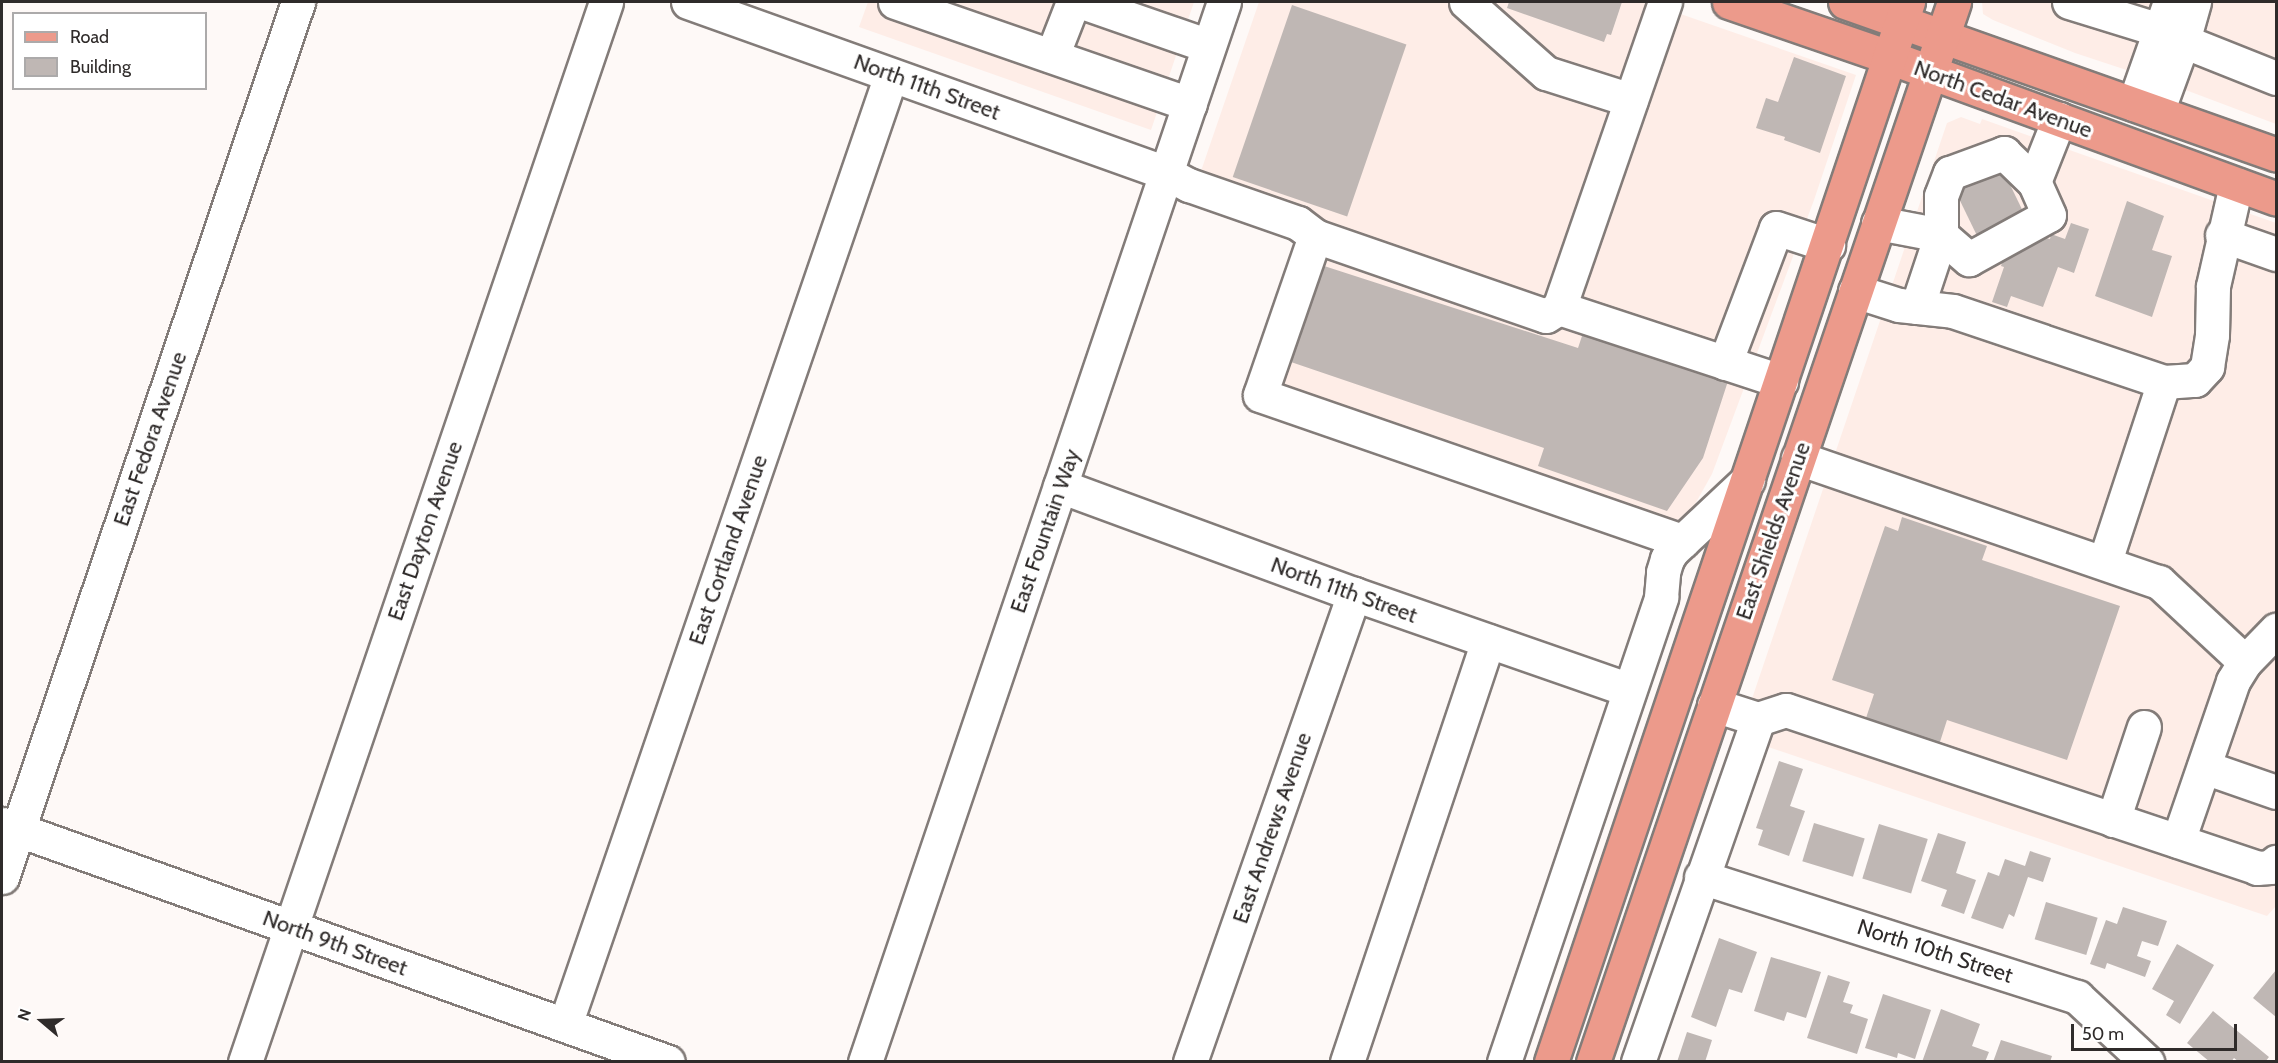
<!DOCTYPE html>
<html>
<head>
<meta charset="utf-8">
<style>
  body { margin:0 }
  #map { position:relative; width:2278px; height:1063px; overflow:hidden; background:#fef9f7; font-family:Cabin,sans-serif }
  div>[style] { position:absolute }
  .built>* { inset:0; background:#feede7 }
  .building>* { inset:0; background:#bfb7b4; transform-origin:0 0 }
  .roads { filter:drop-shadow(2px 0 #837c79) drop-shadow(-2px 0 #837c79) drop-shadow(0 2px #837c79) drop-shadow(0 -2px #837c79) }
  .minor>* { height:33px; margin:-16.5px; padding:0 16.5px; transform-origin:16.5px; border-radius:16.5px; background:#fff }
  .major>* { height:33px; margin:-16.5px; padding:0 16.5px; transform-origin:16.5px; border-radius:16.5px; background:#ec9a8b }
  span { translate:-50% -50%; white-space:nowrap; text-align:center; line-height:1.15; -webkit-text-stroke:6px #fff; paint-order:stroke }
  .street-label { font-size:22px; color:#2f2b2a }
  .frame { position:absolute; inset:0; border:3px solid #2f2b2a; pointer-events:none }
  .legend { position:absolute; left:12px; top:12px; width:195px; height:78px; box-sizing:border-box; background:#fff; border:2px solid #acaaaa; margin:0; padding:8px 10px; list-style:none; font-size:18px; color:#2f2b2a }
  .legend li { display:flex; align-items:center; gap:12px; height:30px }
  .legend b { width:30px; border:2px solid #acaaaa }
  .north { position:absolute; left:12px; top:991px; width:60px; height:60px; -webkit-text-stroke:4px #fff; paint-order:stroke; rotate:289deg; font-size:16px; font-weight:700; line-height:24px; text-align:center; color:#2f2b2a }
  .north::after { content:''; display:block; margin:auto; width:21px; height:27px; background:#2f2b2a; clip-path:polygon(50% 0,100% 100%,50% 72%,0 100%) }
  .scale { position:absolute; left:2071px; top:1024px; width:166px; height:27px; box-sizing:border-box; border:3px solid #2f2b2a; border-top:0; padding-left:8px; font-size:18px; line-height:21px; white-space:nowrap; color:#2f2b2a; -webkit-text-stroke:4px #fff; paint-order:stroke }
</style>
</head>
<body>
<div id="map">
  <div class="built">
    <div style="clip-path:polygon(868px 2px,1194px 2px,1151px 130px,859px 27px)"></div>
    <div style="clip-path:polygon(1259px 2px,1646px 2px,1856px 75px,1814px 200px,1712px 474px,1694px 506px,1656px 539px,1653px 547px,1242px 399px,1296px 241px,1190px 203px)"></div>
    <div style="clip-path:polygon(1982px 2px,2276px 2px,2276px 124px,2175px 86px,2075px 53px,1993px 20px,1983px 14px)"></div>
    <div style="clip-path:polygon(1961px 117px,1980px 124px,1982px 119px,2276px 223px,2276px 906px,2267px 916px,1739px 737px,1947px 123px)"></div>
  </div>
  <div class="building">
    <div style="clip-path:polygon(1509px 2px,1622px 2px,1611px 35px,1607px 34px,1604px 42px,1507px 8px)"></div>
    <div style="left:1292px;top:5px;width:121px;height:182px;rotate:19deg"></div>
    <div style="clip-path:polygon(1794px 57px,1846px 76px,1820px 153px,1784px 140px,1785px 137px,1756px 128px,1766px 98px,1778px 102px)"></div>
    <div style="left:1998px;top:160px;width:58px;height:52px;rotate:64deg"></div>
    <div style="clip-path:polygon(2127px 201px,2164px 216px,2152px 250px,2172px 256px,2152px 317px,2095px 296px)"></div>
    <div style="clip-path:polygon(2071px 223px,2089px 229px,2074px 273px,2058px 267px,2043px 307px,2011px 296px,2007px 307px,1992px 302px,2004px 267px,2001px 266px,2006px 250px,2042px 237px,2050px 239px,2051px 234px,2065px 239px)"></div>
    <div style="clip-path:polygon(1321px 265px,1578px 348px,1586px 324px,1728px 381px,1703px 458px,1667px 511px,1538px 466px,1544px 448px,1288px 361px)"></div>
    <div style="clip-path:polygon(1902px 517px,1987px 546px,1982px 560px,2120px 606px,2067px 760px,1947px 720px,1939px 745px,1865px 721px,1874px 694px,1832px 680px,1885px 526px,1898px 531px)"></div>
    <div style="clip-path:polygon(1779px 761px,1803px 769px,1790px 806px,1805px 811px,1789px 856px,1758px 845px,1763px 830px,1756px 828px)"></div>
    <div style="left:1814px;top:823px;width:53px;height:40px;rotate:17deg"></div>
    <div style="left:1879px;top:824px;width:51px;height:57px;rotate:17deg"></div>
    <div style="clip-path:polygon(1938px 833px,1966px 842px,1956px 873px,1976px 880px,1964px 914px,1941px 906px,1947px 890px,1921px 881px)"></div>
    <div style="clip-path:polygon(2030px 851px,2051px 858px,2043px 882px,2028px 877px,2014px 917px,2009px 914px,2003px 929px,1971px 918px,1988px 872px,1999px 876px,2005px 859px,2025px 866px)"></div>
    <div style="left:2046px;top:902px;width:54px;height:39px;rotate:17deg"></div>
    <div style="clip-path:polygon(2123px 907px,2167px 921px,2158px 946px,2142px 941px,2137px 956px,2151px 961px,2145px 977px,2107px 963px,2105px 969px,2090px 964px,2106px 920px,2117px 924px)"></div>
    <div style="clip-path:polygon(1719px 938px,1757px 952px,1742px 993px,1729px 989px,1716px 1027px,1691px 1017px)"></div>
    <div style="clip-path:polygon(2177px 944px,2214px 965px,2180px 1024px,2166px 1015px,2174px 1001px,2152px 989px)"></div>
    <div style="clip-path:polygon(1771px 957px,1821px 972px,1806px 1018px,1787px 1012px,1784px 1021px,1754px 1011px)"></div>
    <div style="clip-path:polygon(2276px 970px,2276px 1017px,2253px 998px)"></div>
    <div style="clip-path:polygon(1828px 975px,1850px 982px,1843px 1002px,1853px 1005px,1850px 1013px,1868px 1019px,1857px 1054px,1807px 1038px)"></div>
    <div style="clip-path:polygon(1883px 994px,1931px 1010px,1915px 1059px,1898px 1053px,1897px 1058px,1865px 1048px)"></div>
    <div style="clip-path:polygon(1941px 1009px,1980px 1024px,1972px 1046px,1989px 1052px,1985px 1062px,1922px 1062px)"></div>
    <div style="clip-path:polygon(2213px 1011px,2269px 1057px,2265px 1062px,2239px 1062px,2234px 1058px,2231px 1062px,2210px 1062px,2187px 1043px)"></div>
    <div style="clip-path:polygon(1687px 1032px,1712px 1040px,1705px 1062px,1677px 1062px)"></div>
    <div style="clip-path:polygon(2001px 1040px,2052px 1056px,2050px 1062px,1993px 1062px)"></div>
  </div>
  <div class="roads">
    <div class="minor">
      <div style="left:688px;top:2px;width:508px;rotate:19.68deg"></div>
      <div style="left:1166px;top:173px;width:26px;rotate:28deg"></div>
      <div style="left:1189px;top:185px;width:115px;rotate:19.2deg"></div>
      <div style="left:1298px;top:223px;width:21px;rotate:37deg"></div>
      <div style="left:1315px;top:236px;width:244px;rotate:19.1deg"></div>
      <div style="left:1546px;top:316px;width:15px;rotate:-32deg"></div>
      <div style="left:1559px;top:308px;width:324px;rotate:-70.9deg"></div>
      <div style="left:895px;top:2px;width:312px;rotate:19.1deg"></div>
      <div style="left:1082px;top:2px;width:134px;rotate:19.1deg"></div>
      <div style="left:1466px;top:2px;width:107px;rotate:41.6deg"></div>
      <div style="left:1546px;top:73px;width:89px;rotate:17.6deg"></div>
      <div style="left:2069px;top:2px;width:95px;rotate:17.1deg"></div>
      <div style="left:2183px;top:41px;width:100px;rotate:21.7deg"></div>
      <div style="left:1052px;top:56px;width:58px;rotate:-68.7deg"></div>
      <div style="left:2134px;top:104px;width:108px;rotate:-70.6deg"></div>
      <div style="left:2157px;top:112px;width:76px;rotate:-69.9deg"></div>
      <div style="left:2183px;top:41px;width:41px;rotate:-74.2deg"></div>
      <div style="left:1878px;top:223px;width:64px;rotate:10.8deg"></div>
      <div style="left:1941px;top:235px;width:37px;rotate:41deg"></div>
      <div style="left:1969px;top:259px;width:91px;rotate:-28.8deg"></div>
      <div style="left:2049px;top:215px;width:36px;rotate:-114deg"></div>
      <div style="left:2034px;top:182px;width:68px;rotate:-68.4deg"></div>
      <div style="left:2222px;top:235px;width:57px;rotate:19.4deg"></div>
      <div style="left:1315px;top:236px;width:168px;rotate:109.1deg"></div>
      <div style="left:1260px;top:395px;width:447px;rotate:19.1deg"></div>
      <div style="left:1855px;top:291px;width:46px;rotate:17.7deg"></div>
      <div style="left:1899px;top:305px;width:54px;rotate:6.3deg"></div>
      <div style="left:1953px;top:311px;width:223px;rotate:18.6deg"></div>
      <div style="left:1917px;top:307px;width:76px;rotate:-71.6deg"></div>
      <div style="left:1941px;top:235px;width:39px;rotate:-90deg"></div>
      <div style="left:1941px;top:196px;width:25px;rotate:-69deg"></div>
      <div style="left:1950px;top:173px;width:58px;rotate:-20.3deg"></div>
      <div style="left:2004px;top:153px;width:42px;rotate:44deg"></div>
      <div style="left:1559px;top:308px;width:234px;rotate:18.2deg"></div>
      <div style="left:1725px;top:363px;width:144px;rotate:-69.3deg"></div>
      <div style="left:1776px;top:228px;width:55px;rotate:18.1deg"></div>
      <div style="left:1798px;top:458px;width:382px;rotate:19deg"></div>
      <div style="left:2159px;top:582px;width:117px;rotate:42.9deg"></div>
      <div style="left:1060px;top:486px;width:313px;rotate:20.2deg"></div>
      <div style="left:1354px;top:594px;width:291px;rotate:19.2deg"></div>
      <div style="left:2105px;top:561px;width:188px;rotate:-71.8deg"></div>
      <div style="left:2164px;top:382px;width:31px;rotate:-4deg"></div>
      <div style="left:2195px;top:380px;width:18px;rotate:-47deg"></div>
      <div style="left:2207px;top:367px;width:32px;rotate:-81deg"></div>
      <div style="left:2212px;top:335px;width:49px;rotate:-88.8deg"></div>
      <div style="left:2213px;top:286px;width:104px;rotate:-77.2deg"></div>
      <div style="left:1714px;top:705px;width:46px;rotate:17.7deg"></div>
      <div style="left:1758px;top:719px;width:29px;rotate:-18deg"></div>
      <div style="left:1786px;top:710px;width:497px;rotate:18.5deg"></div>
      <div style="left:2257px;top:868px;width:13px;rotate:-4deg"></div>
      <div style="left:2270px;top:867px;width:8px;rotate:-40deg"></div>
      <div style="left:2204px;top:767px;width:76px;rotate:19.1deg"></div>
      <div style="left:2113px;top:820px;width:98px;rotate:-71.6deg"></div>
      <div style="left:2px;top:824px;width:707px;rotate:19.66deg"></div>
      <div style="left:2178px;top:841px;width:169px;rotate:-71deg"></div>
      <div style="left:2233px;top:681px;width:22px;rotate:-58deg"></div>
      <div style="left:2245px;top:662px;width:45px;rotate:-45.9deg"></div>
      <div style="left:2px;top:877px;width:924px;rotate:-71.31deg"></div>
      <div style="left:1701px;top:877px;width:395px;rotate:17.7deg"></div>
      <div style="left:2077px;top:997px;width:96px;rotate:42.9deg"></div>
      <div style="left:565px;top:1025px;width:1004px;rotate:-71.06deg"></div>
      <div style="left:245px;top:1062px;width:1120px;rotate:-71.19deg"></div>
      <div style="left:865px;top:1062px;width:1119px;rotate:-71.29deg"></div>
      <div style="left:1190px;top:1062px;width:496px;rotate:-70.7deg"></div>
      <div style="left:1347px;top:1062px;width:444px;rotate:-71.5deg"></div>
      <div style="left:1504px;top:1062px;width:491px;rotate:-71.3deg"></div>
      <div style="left:1661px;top:597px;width:25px;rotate:-85deg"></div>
      <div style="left:1663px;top:572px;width:14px;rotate:-73deg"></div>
      <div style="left:1667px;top:559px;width:9px;rotate:-58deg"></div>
      <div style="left:1672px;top:551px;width:104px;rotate:-43.1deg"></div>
      <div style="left:1638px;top:1062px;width:363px;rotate:-70.7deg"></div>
    </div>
    <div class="major">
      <div style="left:1729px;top:2px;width:169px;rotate:19deg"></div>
      <div style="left:1889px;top:57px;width:412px;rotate:20.1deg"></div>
      <div style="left:1845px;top:2px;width:457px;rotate:19.5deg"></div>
      <div style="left:1551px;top:1062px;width:1119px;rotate:-71.39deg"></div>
      <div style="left:1593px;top:1062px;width:1120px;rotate:-71.19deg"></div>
    </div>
  </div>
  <div class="street-label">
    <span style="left:927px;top:87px;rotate:20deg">North 11th Street</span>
    <span style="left:2003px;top:99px;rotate:20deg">North Cedar Avenue</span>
    <span style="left:150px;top:439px;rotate:-71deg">East Fedora Avenue</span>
    <span style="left:425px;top:531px;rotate:-71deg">East Dayton Avenue</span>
    <span style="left:1045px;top:531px;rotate:-71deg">East Fountain Way</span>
    <span style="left:1773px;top:531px;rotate:-71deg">East Shields Avenue</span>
    <span style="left:728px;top:550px;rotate:-71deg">East Cortland Avenue</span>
    <span style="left:1344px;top:590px;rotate:20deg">North 11th Street</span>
    <span style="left:1272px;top:828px;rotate:-71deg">East Andrews Avenue</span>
    <span style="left:335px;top:943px;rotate:20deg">North 9th Street</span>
    <span style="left:1935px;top:951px;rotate:18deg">North 10th Street</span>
  </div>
  <div class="frame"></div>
  <ul class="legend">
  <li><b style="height:8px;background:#ec9a8b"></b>Road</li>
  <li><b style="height:16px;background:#bfb7b4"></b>Building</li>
  </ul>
  <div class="north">N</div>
  <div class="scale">50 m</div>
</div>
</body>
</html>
